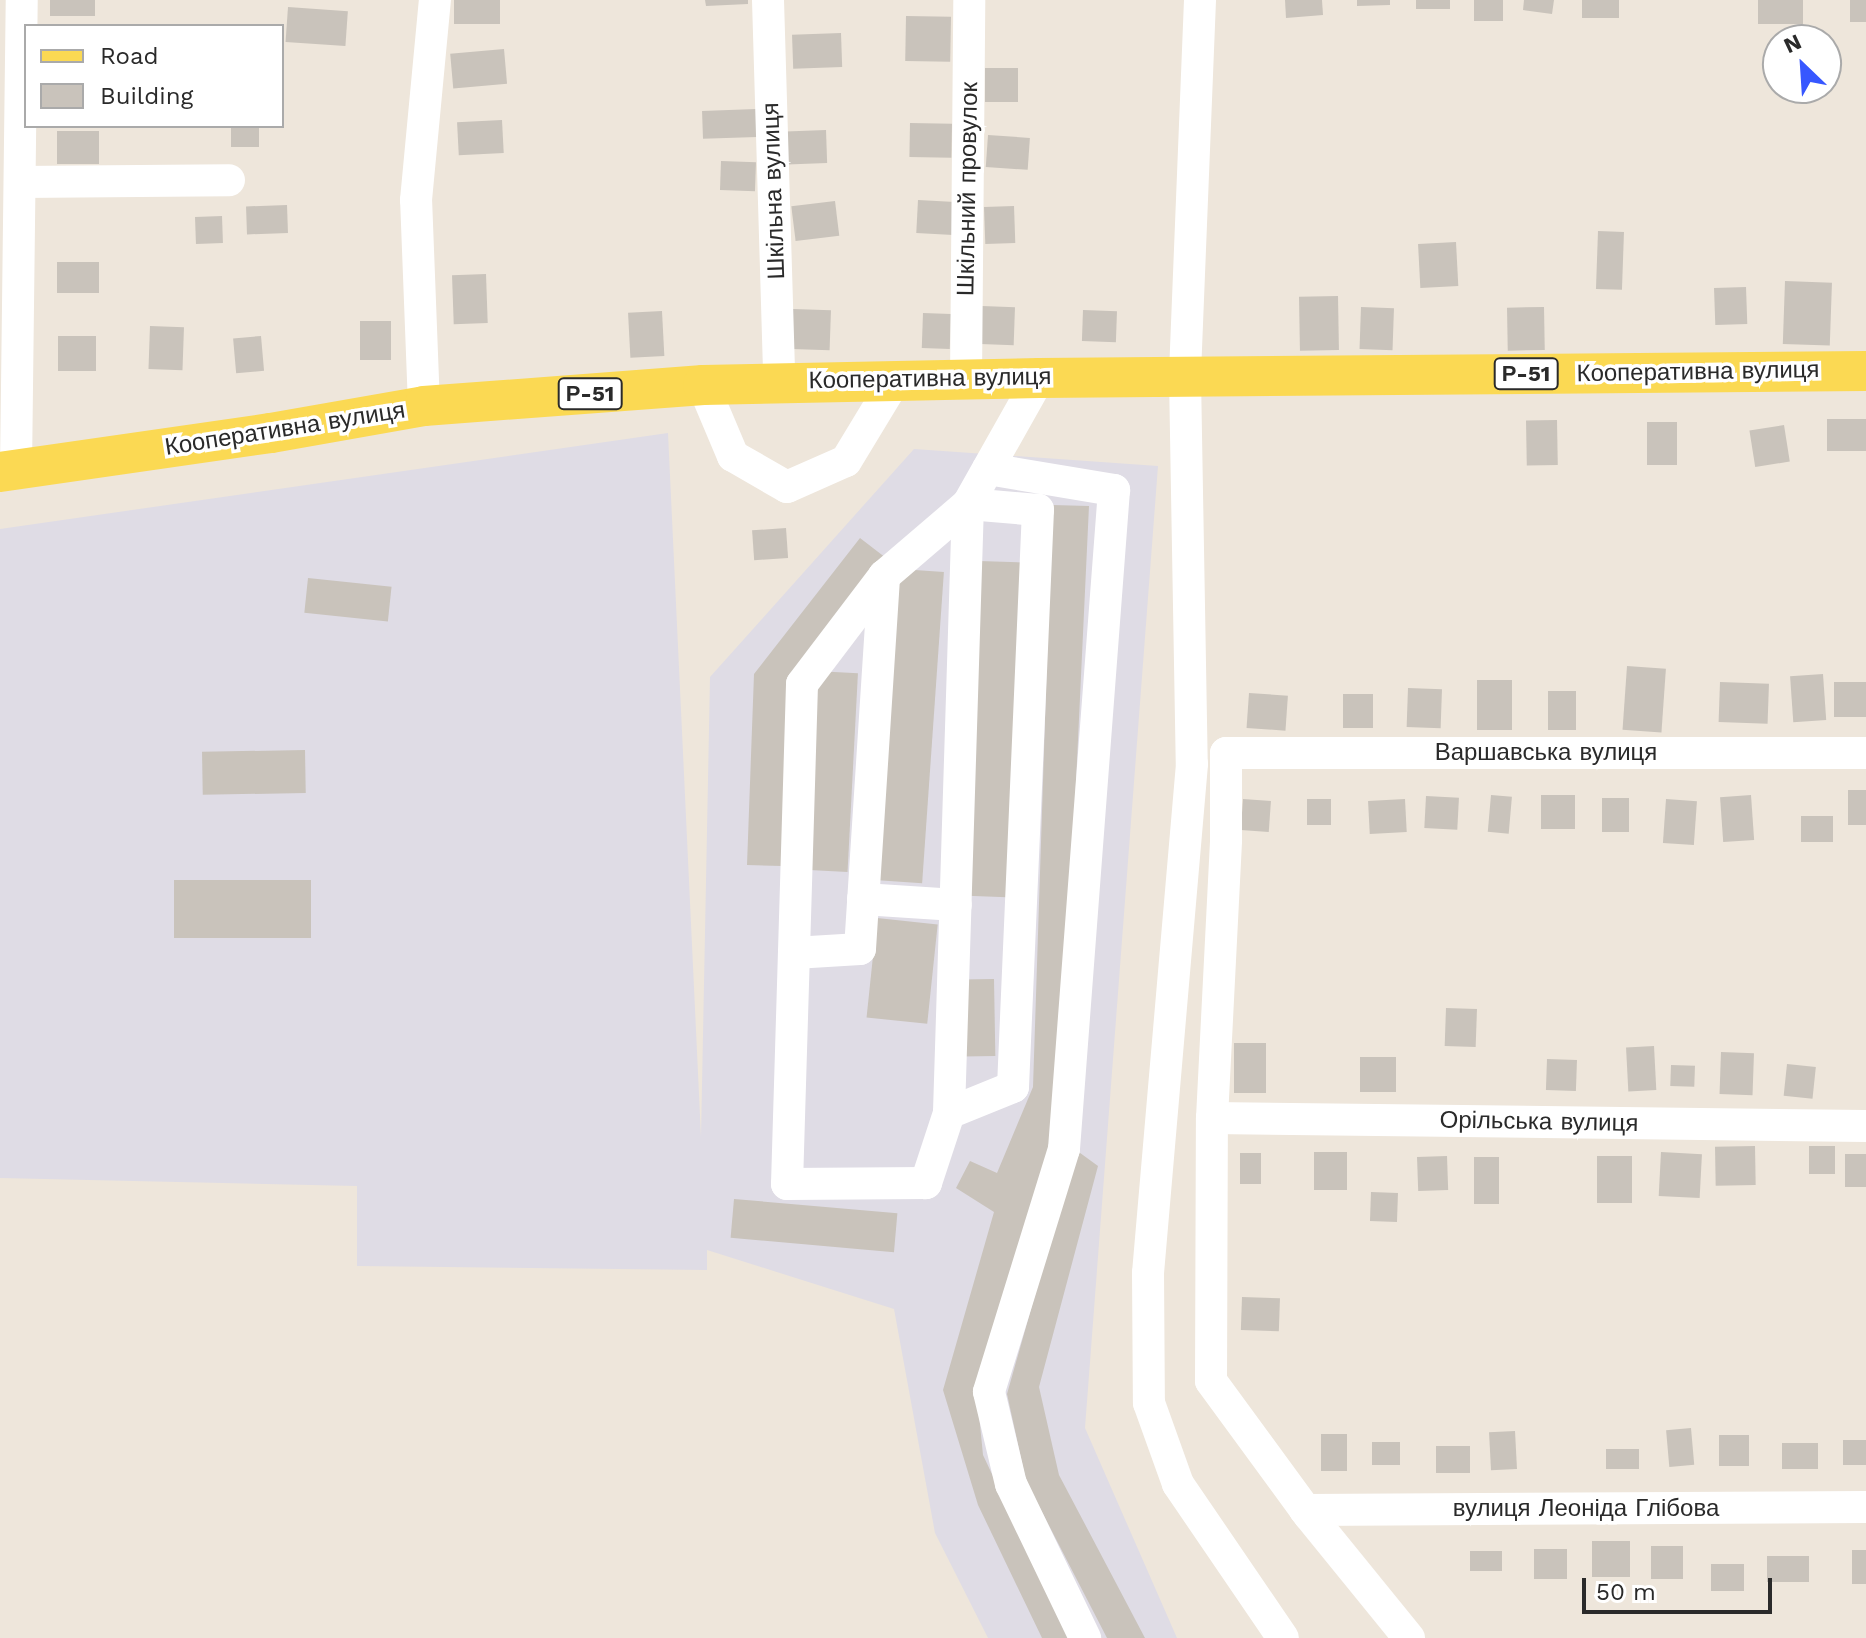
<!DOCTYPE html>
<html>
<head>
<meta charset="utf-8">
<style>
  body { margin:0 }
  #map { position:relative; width:1866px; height:1638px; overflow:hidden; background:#eee6db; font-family:"Work Sans",sans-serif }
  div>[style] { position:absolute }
  .industrial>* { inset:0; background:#dfdce5 }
  .building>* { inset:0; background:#c9c3bb; transform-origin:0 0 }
  .minor>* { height:32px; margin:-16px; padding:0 16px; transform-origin:16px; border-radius:16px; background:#fff }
  .major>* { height:40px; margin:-20px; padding:0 20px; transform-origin:20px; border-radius:20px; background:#fbd953 }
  span { translate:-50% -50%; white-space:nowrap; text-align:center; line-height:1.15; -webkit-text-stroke:7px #fff; paint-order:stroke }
  .shield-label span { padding:2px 6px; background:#fff; border:2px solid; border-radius:6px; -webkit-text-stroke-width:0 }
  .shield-label { font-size:22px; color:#2a2a2a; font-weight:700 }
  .street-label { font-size:24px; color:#2a2a2a }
  .legend { position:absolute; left:24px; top:24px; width:260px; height:104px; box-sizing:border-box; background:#fff; border:2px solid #aaa; margin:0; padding:10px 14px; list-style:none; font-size:24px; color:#2a2a2a }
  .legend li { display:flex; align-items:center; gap:16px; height:40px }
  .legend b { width:40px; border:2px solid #aaa }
  .north { position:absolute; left:1762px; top:24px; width:80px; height:80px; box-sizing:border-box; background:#fff; border:2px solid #aaa; border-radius:50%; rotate:335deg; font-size:22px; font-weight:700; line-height:32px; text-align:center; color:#2a2a2a }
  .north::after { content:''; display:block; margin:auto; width:28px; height:36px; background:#3757ff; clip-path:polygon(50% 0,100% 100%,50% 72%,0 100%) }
  .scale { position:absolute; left:1582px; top:1578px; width:190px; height:36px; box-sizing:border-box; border:4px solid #2a2a2a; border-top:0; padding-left:10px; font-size:24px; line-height:28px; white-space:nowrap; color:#2a2a2a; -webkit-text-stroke:6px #fff; paint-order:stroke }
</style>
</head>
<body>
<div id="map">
  <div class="industrial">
    <div style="clip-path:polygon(668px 433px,701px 1137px,710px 677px,914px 449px,1158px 466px,1085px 1428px,1177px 1638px,988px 1638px,935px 1533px,894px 1309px,707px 1250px,707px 1270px,357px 1266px,357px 1186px,0 1178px,0 529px)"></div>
  </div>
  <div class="building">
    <div style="left:50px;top:0;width:45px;height:16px"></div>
    <div style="left:454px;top:0;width:46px;height:24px"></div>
    <div style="clip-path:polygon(705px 0,748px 0,748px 4px,706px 6px)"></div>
    <div style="clip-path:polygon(1285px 0,1322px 0,1323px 15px,1286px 18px)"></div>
    <div style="clip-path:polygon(1357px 0,1390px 0,1390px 5px,1357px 6px)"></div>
    <div style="left:1416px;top:0;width:34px;height:9px"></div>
    <div style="left:1474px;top:0;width:29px;height:21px"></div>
    <div style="clip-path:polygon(1524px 0,1554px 0,1552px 14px,1523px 10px)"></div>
    <div style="left:1582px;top:0;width:37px;height:18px"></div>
    <div style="left:1758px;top:0;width:45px;height:24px"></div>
    <div style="left:1850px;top:0;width:16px;height:22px"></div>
    <div style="left:288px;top:7px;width:60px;height:35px;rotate:4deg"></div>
    <div style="left:906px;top:16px;width:45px;height:45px;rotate:1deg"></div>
    <div style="left:841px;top:33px;width:34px;height:49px;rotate:88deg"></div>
    <div style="left:504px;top:49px;width:35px;height:54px;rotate:85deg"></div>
    <div style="left:985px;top:68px;width:33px;height:34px"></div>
    <div style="left:756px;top:109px;width:28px;height:54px;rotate:88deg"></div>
    <div style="left:502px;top:120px;width:33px;height:45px;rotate:87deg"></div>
    <div style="left:910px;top:123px;width:42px;height:34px;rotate:1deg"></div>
    <div style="left:231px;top:126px;width:28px;height:21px"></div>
    <div style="left:826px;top:130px;width:33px;height:40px;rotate:88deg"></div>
    <div style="left:99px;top:131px;width:33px;height:42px;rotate:90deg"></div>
    <div style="left:988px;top:135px;width:42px;height:32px;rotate:4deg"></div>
    <div style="left:721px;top:161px;width:35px;height:29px;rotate:2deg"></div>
    <div style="left:918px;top:200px;width:37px;height:33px;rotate:3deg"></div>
    <div style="left:835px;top:201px;width:35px;height:44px;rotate:83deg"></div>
    <div style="left:287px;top:205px;width:28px;height:41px;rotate:88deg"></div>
    <div style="left:1014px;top:206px;width:37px;height:30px;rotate:88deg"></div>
    <div style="left:222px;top:216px;width:27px;height:27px;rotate:88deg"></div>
    <div style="left:1598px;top:231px;width:26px;height:58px;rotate:2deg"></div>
    <div style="left:1456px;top:242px;width:44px;height:38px;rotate:87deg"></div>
    <div style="left:57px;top:262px;width:42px;height:31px"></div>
    <div style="left:486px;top:274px;width:49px;height:34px;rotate:88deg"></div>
    <div style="left:1785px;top:281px;width:47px;height:63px;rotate:2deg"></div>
    <div style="left:1746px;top:287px;width:37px;height:32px;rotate:88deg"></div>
    <div style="left:1338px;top:296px;width:54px;height:39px;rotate:89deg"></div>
    <div style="left:982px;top:306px;width:33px;height:38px;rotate:2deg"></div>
    <div style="left:1361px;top:307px;width:33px;height:42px;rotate:2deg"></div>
    <div style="left:1544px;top:307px;width:43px;height:37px;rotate:89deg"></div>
    <div style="left:793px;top:309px;width:38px;height:40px;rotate:2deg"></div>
    <div style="left:1083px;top:310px;width:34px;height:31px;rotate:2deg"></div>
    <div style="left:662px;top:311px;width:45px;height:34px;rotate:87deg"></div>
    <div style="left:923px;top:313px;width:28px;height:35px;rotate:2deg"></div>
    <div style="left:360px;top:321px;width:31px;height:39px"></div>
    <div style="left:150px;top:326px;width:34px;height:43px;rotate:2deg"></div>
    <div style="left:58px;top:336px;width:38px;height:35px"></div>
    <div style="left:261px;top:336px;width:35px;height:28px;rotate:85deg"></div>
    <div style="left:1866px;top:419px;width:32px;height:39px;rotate:90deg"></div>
    <div style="left:1557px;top:420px;width:45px;height:31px;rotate:89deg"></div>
    <div style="left:1647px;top:422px;width:30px;height:43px"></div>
    <div style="left:1784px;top:425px;width:37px;height:35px;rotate:81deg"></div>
    <div style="clip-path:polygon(1052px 505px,1089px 506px,1060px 1123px,976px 1384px,983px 1455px,1069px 1638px,1042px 1638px,978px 1505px,943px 1390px,994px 1212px,956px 1188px,970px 1161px,997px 1173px,1033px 1087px)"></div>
    <div style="left:786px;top:528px;width:30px;height:34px;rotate:86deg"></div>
    <div style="clip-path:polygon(860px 538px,886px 558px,789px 683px,782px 866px,747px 865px,754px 674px)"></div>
    <div style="left:979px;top:561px;width:46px;height:335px;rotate:2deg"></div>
    <div style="left:900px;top:569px;width:44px;height:312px;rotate:4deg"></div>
    <div style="left:308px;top:578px;width:84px;height:35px;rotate:6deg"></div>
    <div style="left:1627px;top:666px;width:39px;height:64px;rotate:4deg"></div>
    <div style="left:815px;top:671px;width:43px;height:199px;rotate:3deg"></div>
    <div style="left:1823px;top:674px;width:46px;height:33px;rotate:86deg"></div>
    <div style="left:1477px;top:680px;width:35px;height:50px"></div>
    <div style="left:1720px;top:682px;width:49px;height:40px;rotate:2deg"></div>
    <div style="left:1866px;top:682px;width:35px;height:32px;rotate:90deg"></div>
    <div style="left:1408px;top:688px;width:34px;height:39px;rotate:2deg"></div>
    <div style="left:1576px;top:691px;width:39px;height:28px;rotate:90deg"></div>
    <div style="left:1249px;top:693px;width:39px;height:35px;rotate:4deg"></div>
    <div style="left:1343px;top:694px;width:30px;height:34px"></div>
    <div style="left:305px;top:750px;width:43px;height:103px;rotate:89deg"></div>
    <div style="left:1848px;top:790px;width:18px;height:35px"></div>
    <div style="left:1491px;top:795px;width:21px;height:37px;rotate:5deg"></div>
    <div style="left:1575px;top:795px;width:34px;height:34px;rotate:90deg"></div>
    <div style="left:1751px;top:795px;width:45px;height:31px;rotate:86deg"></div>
    <div style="left:1426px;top:796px;width:33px;height:32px;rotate:3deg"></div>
    <div style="left:1602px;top:798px;width:27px;height:34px"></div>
    <div style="left:1243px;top:799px;width:28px;height:31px;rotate:4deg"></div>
    <div style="left:1307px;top:799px;width:24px;height:26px"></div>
    <div style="left:1405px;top:799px;width:33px;height:37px;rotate:87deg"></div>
    <div style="left:1666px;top:799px;width:31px;height:44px;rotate:4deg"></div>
    <div style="left:1801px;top:816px;width:32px;height:26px"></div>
    <div style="left:311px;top:880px;width:58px;height:137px;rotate:90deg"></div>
    <div style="left:877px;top:918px;width:61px;height:100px;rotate:6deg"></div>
    <div style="left:994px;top:979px;width:77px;height:33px;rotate:89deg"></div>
    <div style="left:1446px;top:1008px;width:31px;height:38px;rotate:2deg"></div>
    <div style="left:1234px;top:1043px;width:32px;height:50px"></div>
    <div style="left:1654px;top:1046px;width:44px;height:28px;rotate:87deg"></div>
    <div style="left:1721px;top:1052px;width:33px;height:42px;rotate:2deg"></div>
    <div style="left:1360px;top:1057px;width:36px;height:35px"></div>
    <div style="left:1547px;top:1059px;width:30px;height:31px;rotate:2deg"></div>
    <div style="left:1787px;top:1064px;width:29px;height:32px;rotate:6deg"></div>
    <div style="left:1671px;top:1065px;width:24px;height:21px;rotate:2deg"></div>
    <div style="left:1755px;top:1146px;width:39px;height:40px;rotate:89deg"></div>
    <div style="left:1809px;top:1146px;width:26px;height:28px"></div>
    <div style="clip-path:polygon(1076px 1150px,1098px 1166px,1039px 1387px,1059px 1475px,1145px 1638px,1107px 1638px,1026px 1481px,1007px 1394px)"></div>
    <div style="left:1314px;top:1152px;width:33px;height:38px"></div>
    <div style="left:1661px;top:1152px;width:41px;height:44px;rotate:3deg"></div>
    <div style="left:1240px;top:1153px;width:21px;height:31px"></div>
    <div style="left:1845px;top:1154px;width:21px;height:33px"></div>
    <div style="left:1447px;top:1156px;width:34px;height:30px;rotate:88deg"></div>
    <div style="left:1597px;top:1156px;width:35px;height:47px"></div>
    <div style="left:1474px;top:1157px;width:25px;height:47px"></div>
    <div style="left:1371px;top:1192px;width:27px;height:29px;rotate:2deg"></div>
    <div style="left:734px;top:1199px;width:164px;height:39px;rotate:5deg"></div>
    <div style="left:1242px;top:1297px;width:38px;height:33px;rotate:2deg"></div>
    <div style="left:1691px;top:1428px;width:37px;height:25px;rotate:85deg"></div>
    <div style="left:1515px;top:1431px;width:38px;height:26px;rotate:87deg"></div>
    <div style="left:1321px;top:1434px;width:26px;height:37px"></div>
    <div style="left:1719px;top:1435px;width:30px;height:31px"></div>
    <div style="left:1843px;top:1440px;width:23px;height:25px"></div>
    <div style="left:1372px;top:1442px;width:28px;height:23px"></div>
    <div style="left:1818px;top:1443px;width:26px;height:36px;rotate:90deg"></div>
    <div style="left:1436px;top:1446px;width:34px;height:27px"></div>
    <div style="left:1639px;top:1449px;width:20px;height:33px;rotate:90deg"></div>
    <div style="left:1592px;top:1541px;width:38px;height:36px"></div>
    <div style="left:1651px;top:1546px;width:32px;height:33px"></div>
    <div style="left:1534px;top:1549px;width:33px;height:30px"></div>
    <div style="left:1852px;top:1550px;width:14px;height:34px"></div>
    <div style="left:1470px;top:1551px;width:32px;height:20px"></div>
    <div style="left:1767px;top:1556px;width:42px;height:26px"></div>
    <div style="left:1711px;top:1564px;width:33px;height:27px"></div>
  </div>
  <div class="minor">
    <div style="left:768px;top:0;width:381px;rotate:88.3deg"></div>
    <div style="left:1200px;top:0;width:377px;rotate:92.3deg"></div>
    <div style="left:1185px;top:377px;width:387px;rotate:89deg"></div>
    <div style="left:1192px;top:764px;width:511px;rotate:94.94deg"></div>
    <div style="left:1148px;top:1273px;width:130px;rotate:89.6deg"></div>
    <div style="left:1149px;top:1403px;width:86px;rotate:70.3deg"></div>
    <div style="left:1178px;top:1484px;width:186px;rotate:55.7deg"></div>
    <div style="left:20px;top:182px;width:209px;rotate:-0.5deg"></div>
    <div style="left:966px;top:379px;width:379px;rotate:-89.5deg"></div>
    <div style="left:703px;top:385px;width:77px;rotate:67.1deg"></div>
    <div style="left:733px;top:456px;width:62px;rotate:29.9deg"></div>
    <div style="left:787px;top:487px;width:64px;rotate:-23.8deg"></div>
    <div style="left:846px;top:461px;width:95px;rotate:-58.8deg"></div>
    <div style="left:424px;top:406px;width:206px;rotate:-92.2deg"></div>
    <div style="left:416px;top:200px;width:201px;rotate:-84.6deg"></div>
    <div style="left:16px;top:469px;width:469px;rotate:-89.3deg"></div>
    <div style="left:988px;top:469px;width:128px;rotate:9.5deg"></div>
    <div style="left:1114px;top:490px;width:661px;rotate:94.34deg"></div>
    <div style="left:1064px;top:1149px;width:254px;rotate:107.2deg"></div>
    <div style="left:989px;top:1392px;width:95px;rotate:76.6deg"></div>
    <div style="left:1011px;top:1484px;width:171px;rotate:64.3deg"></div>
    <div style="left:863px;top:899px;width:93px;rotate:3.7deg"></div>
    <div style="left:794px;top:953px;width:66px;rotate:-3.5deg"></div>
    <div style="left:860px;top:949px;width:374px;rotate:-86.3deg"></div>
    <div style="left:949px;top:1113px;width:69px;rotate:-22.1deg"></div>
    <div style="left:1013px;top:1087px;width:578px;rotate:-87.52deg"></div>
    <div style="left:1038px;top:510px;width:70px;rotate:-175.1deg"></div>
    <div style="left:968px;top:504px;width:609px;rotate:91.79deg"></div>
    <div style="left:949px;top:1113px;width:74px;rotate:108.2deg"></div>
    <div style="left:926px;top:1183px;width:139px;rotate:179.6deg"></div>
    <div style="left:787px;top:1184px;width:500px;rotate:-88.28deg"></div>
    <div style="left:802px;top:684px;width:136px;rotate:-52.8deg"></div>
    <div style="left:884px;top:576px;width:111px;rotate:-40.6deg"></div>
    <div style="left:968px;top:504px;width:145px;rotate:-60.6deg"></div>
    <div style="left:1212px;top:1118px;width:654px;rotate:0.7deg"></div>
    <div style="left:1305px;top:1510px;width:561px;rotate:-0.31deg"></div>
    <div style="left:1409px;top:1638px;width:159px;rotate:-129.1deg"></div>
    <div style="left:1309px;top:1515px;width:166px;rotate:-126.2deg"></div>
    <div style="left:1211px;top:1381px;width:263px;rotate:-89.8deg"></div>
    <div style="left:1212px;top:1118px;width:278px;rotate:-87.1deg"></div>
    <div style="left:1226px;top:840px;width:87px;rotate:-90deg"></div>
    <div style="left:1226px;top:753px;width:640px"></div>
  </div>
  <div class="major">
    <div style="left:0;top:472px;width:274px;rotate:-8.2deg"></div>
    <div style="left:271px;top:433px;width:155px;rotate:-10deg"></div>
    <div style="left:424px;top:406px;width:280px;rotate:-4.3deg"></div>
    <div style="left:703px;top:385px;width:336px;rotate:-1.2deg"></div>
    <div style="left:1039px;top:378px;width:827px;rotate:-0.48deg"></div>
  </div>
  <div class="shield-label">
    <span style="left:1526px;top:374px">Р-51</span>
    <span style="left:590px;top:394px">Р-51</span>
  </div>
  <div class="street-label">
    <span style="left:968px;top:189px;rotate:-89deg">Шкільний провулок</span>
    <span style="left:774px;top:191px;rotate:-92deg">Шкільна вулиця</span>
    <span style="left:1698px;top:372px;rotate:-1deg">Кооперативна вулиця</span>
    <span style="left:930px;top:379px;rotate:-1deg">Кооперативна вулиця</span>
    <span style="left:285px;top:429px;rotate:-9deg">Кооперативна вулиця</span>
    <span style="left:1546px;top:753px">Варшавська вулиця</span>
    <span style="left:1539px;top:1122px;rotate:1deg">Орільська вулиця</span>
    <span style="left:1586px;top:1509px">вулиця Леоніда Глібова</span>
  </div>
  <ul class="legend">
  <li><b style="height:10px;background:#fbd953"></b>Road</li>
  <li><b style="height:22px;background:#c9c3bb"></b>Building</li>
  </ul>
  <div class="north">N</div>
  <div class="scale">50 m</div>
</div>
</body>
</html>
